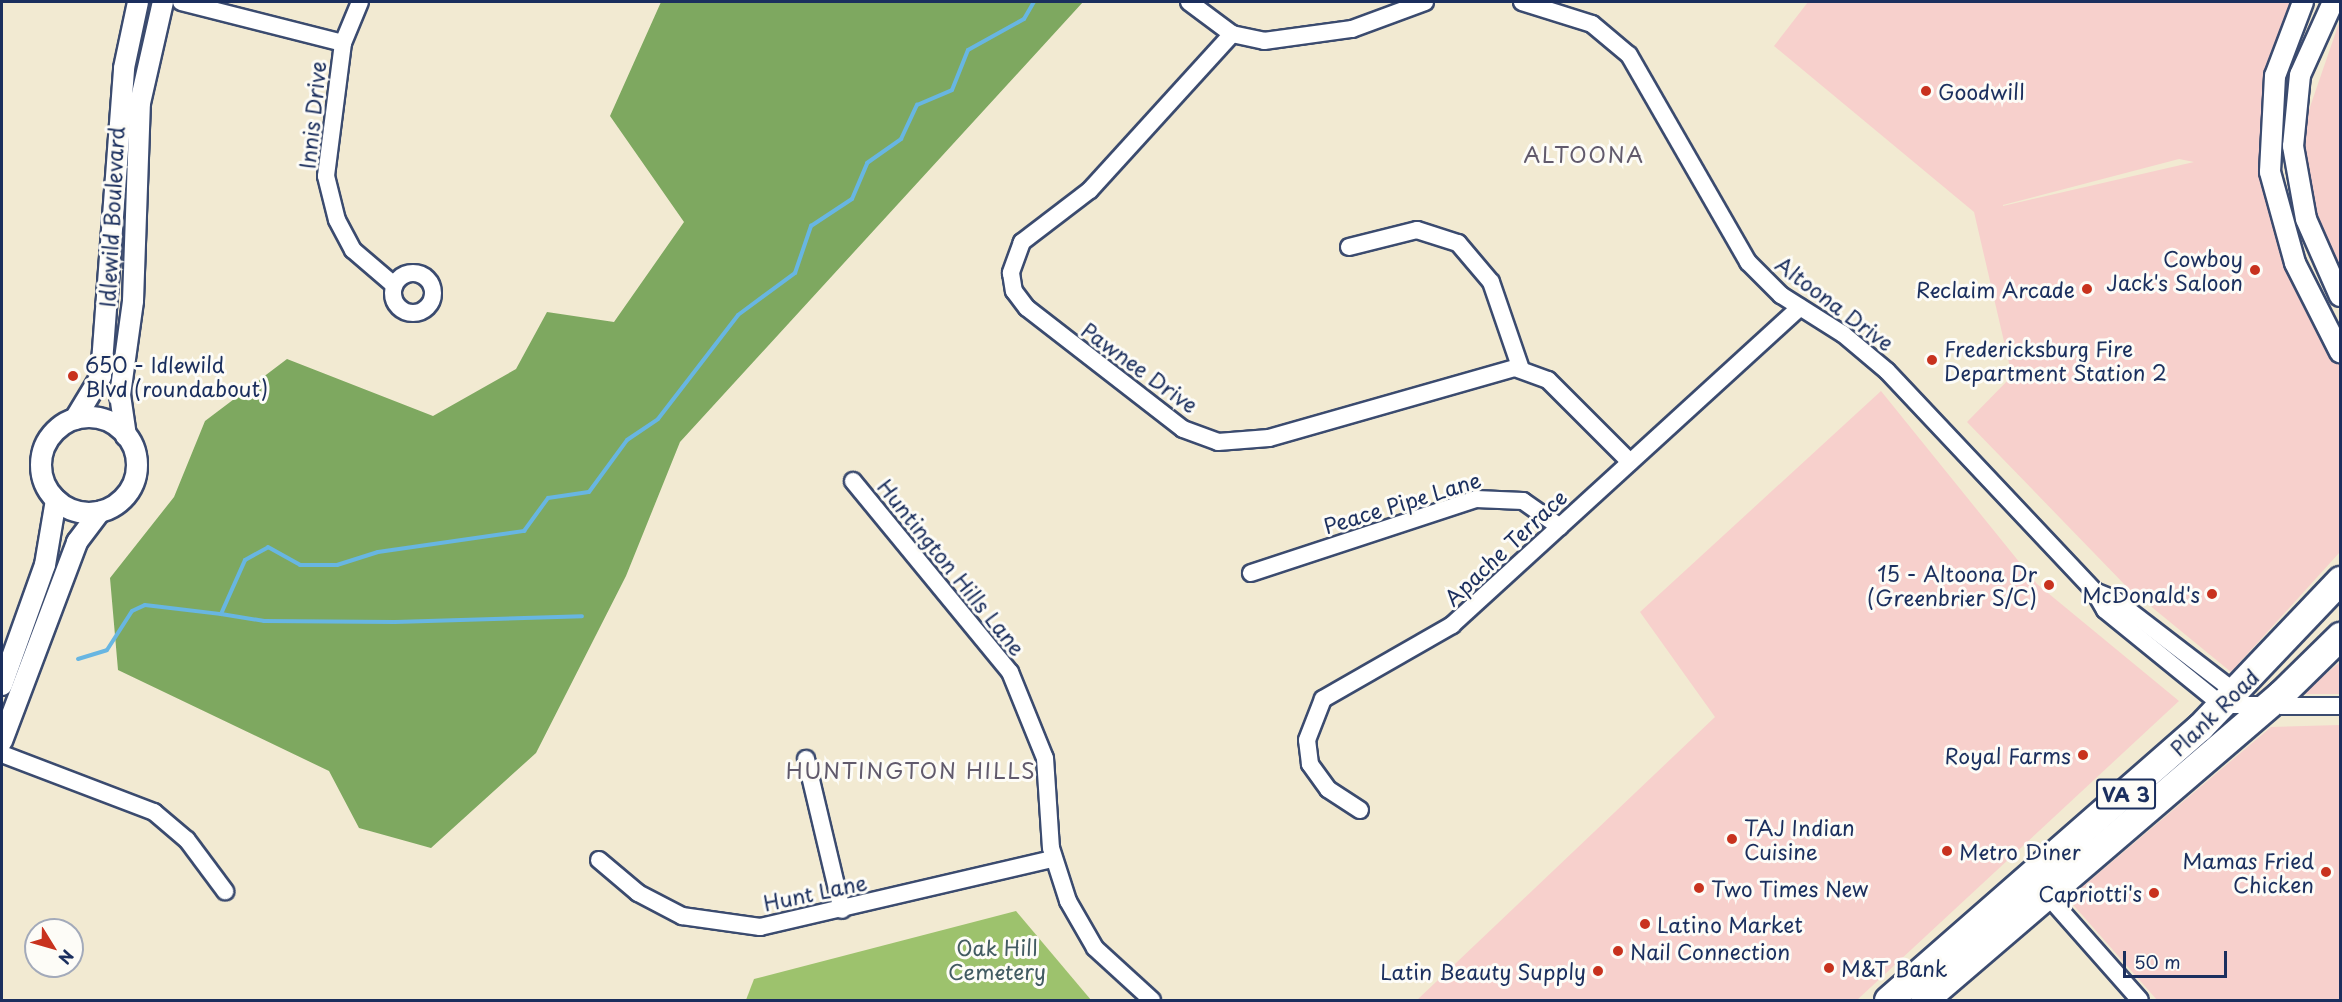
<!DOCTYPE html>
<html>
<head>
<meta charset="utf-8">
<style>
  body { margin:0 }
  #map { position:relative; width:2342px; height:1002px; overflow:hidden; background:#f2ead2; font-family:"Playpen Sans",sans-serif }
  div>[style] { position:absolute }
  .built>* { inset:0; background:#f7d0cc }
  .green>* { inset:0; background:#9dc26d }
  .forest>* { inset:0; background:#7ea860 }
  .stream>* { height:4px; margin:-2px; padding:0 2px; transform-origin:2px; border-radius:2px; background:#68b6e2 }
  .roads { filter:drop-shadow(2px 0 #3b4b6f) drop-shadow(-2px 0 #3b4b6f) drop-shadow(0 2px #3b4b6f) drop-shadow(0 -2px #3b4b6f) }
  .minor>* { height:16px; margin:-8px; padding:0 8px; transform-origin:8px; border-radius:8px; background:#fff }
  .minor>.ring { margin:-8px; padding:0; box-sizing:content-box; background:none; border:16px solid #fff; border-radius:50% }
  .tertiary>* { height:20px; margin:-10px; padding:0 10px; transform-origin:10px; border-radius:10px; background:#fff }
  .tertiary>.ring { margin:-10px; padding:0; box-sizing:content-box; background:none; border:20px solid #fff; border-radius:50% }
  .trunk>* { height:27px; margin:-13.5px; padding:0 13.5px; transform-origin:13.5px; border-radius:13.5px; background:#fff }
  .dots>* { width:16px; height:16px; translate:-50% -50%; box-sizing:border-box; border:3px solid #fdfcf7; border-radius:50% }
  span { translate:-50% -50%; white-space:nowrap; text-align:center; line-height:1.15; -webkit-text-stroke:6px #fdfcf7; paint-order:stroke }
  .shield-label span { padding:2px 4px; background:#fdfcf7; border:2px solid; border-radius:4px; -webkit-text-stroke-width:0 }
  .shield-label { font-size:20px; color:#1b2f5e; font-weight:700 }
  .poi-label { font-size:21px; color:#1b2f5e }
  .left { translate:0 -50%; text-align:left }
  .right { translate:-100% -50%; text-align:right }
  .street-label { font-size:21px; color:#1b2f5e }
  .park-label { font-size:21px; color:#425b62 }
  .neighbourhood-label { font-size:22px; color:#615a6c; letter-spacing:1.5px }
  .frame { position:absolute; inset:0; border:3px solid #1b2f5e; pointer-events:none }
  .north { position:absolute; left:24px; top:918px; width:60px; height:60px; box-sizing:border-box; background:#fdfcf7; border:2px solid #a3aaba; border-radius:50%; rotate:127deg; font-size:16px; font-weight:700; line-height:24px; text-align:center; color:#1b2f5e }
  .north::after { content:''; display:block; margin:auto; width:21px; height:27px; background:#c8321e; clip-path:polygon(50% 0,100% 100%,50% 72%,0 100%) }
  .scale { position:absolute; left:2123px; top:951px; width:104px; height:27px; box-sizing:border-box; border:3px solid #1b2f5e; border-top:0; padding-left:8px; font-size:18px; line-height:21px; white-space:nowrap; color:#1b2f5e; -webkit-text-stroke:4px #fdfcf7; paint-order:stroke }
</style>
</head>
<body>
<div id="map">
  <div class="built">
    <div style="clip-path:polygon(evenodd,1808px 2px,2295px 2px,2264px 89px,2259px 147px,2266px 202px,2306px 311px,2340px 366px,2340px 552px,2231px 672px,2126px 586px,1967px 422px,2012px 376px,1974px 212px,1774px 46px,1808px 2px,2179px 159px,2194px 162px,2003px 206px,2003px 205px,2179px 159px)"></div>
    <div style="clip-path:polygon(2340px 20px,2340px 275px,2309px 191px,2301px 133px)"></div>
    <div style="clip-path:polygon(1881px 391px,2037px 584px,2179px 701px,1857px 1000px,1417px 1000px,1715px 717px,1640px 612px)"></div>
    <div style="clip-path:polygon(2340px 662px,2340px 694px,2302px 694px)"></div>
    <div style="clip-path:polygon(2340px 725px,2340px 1000px,2157px 1000px,2068px 899px,2271px 727px)"></div>
  </div>
  <div class="green">
    <div style="clip-path:polygon(1016px 911px,1091px 1000px,746px 1000px,754px 979px)"></div>
  </div>
  <div class="forest">
    <div style="clip-path:polygon(661px 2px,1083px 2px,680px 442px,626px 576px,536px 753px,431px 848px,359px 828px,329px 771px,118px 670px,110px 578px,174px 497px,205px 421px,287px 359px,433px 416px,516px 369px,547px 312px,614px 322px,684px 222px,610px 116px)"></div>
  </div>
  <div class="stream">
    <div style="left:221px;top:614px;width:44px;rotate:9.2deg"></div>
    <div style="left:264px;top:621px;width:131px;rotate:0.4deg"></div>
    <div style="left:395px;top:622px;width:187px;rotate:-1.8deg"></div>
    <div style="left:78px;top:659px;width:30px;rotate:-17deg"></div>
    <div style="left:107px;top:650px;width:46px;rotate:-57.3deg"></div>
    <div style="left:132px;top:611px;width:14px;rotate:-25deg"></div>
    <div style="left:145px;top:605px;width:77px;rotate:6.8deg"></div>
    <div style="left:221px;top:614px;width:59px;rotate:-66deg"></div>
    <div style="left:245px;top:560px;width:26px;rotate:-29deg"></div>
    <div style="left:268px;top:547px;width:37px;rotate:29deg"></div>
    <div style="left:300px;top:565px;width:37px"></div>
    <div style="left:337px;top:565px;width:43px;rotate:-17.6deg"></div>
    <div style="left:378px;top:552px;width:148px;rotate:-8.2deg"></div>
    <div style="left:524px;top:531px;width:41px;rotate:-54deg"></div>
    <div style="left:548px;top:498px;width:41px;rotate:-8.3deg"></div>
    <div style="left:589px;top:492px;width:64px;rotate:-53.8deg"></div>
    <div style="left:627px;top:440px;width:37px;rotate:-34deg"></div>
    <div style="left:658px;top:419px;width:131px;rotate:-52.4deg"></div>
    <div style="left:738px;top:315px;width:71px;rotate:-36.4deg"></div>
    <div style="left:795px;top:273px;width:50px;rotate:-71.2deg"></div>
    <div style="left:811px;top:226px;width:49px;rotate:-33.4deg"></div>
    <div style="left:852px;top:199px;width:39px;rotate:-67deg"></div>
    <div style="left:867px;top:163px;width:42px;rotate:-35.2deg"></div>
    <div style="left:901px;top:139px;width:38px;rotate:-65deg"></div>
    <div style="left:917px;top:105px;width:38px;rotate:-23deg"></div>
    <div style="left:952px;top:90px;width:43px;rotate:-68.2deg"></div>
    <div style="left:968px;top:50px;width:64px;rotate:-29deg"></div>
    <div style="left:1024px;top:19px;width:20px;rotate:-60deg"></div>
  </div>
  <div class="roads">
    <div class="minor">
      <div style="left:181px;top:2px;width:167px;rotate:14.2deg"></div>
      <div style="left:360px;top:2px;width:44px;rotate:112.5deg"></div>
      <div style="left:343px;top:43px;width:134px;rotate:97.3deg"></div>
      <div style="left:326px;top:176px;width:45px;rotate:76deg"></div>
      <div style="left:337px;top:220px;width:34px;rotate:62deg"></div>
      <div style="left:353px;top:250px;width:54px;rotate:40.5deg"></div>
      <div style="left:1189px;top:2px;width:54px;rotate:36.7deg"></div>
      <div style="left:1232px;top:34px;width:33px;rotate:12deg"></div>
      <div style="left:1264px;top:41px;width:89px;rotate:-7.8deg"></div>
      <div style="left:1352px;top:29px;width:78px;rotate:-20.3deg"></div>
      <div style="left:1522px;top:2px;width:73px;rotate:17.4deg"></div>
      <div style="left:1592px;top:24px;width:48px;rotate:40deg"></div>
      <div style="left:1629px;top:55px;width:239px;rotate:60.1deg"></div>
      <div style="left:1748px;top:262px;width:47px;rotate:45deg"></div>
      <div style="left:1781px;top:295px;width:73px;rotate:32.2deg"></div>
      <div style="left:1843px;top:334px;width:57px;rotate:40.1deg"></div>
      <div style="left:1887px;top:371px;width:302px;rotate:46.7deg"></div>
      <div style="left:2094px;top:591px;width:22px;rotate:60deg"></div>
      <div style="left:2105px;top:610px;width:151px;rotate:39.1deg"></div>
      <div style="left:2222px;top:705px;width:118px;rotate:0.5deg"></div>
      <div style="left:1232px;top:34px;width:211px;rotate:132.3deg"></div>
      <div style="left:1090px;top:190px;width:86px;rotate:142.6deg"></div>
      <div style="left:1022px;top:242px;width:33px;rotate:110deg"></div>
      <div style="left:1011px;top:273px;width:18px;rotate:81deg"></div>
      <div style="left:1014px;top:291px;width:21px;rotate:53deg"></div>
      <div style="left:1027px;top:308px;width:197px;rotate:37.8deg"></div>
      <div style="left:1183px;top:429px;width:37px;rotate:20deg"></div>
      <div style="left:1218px;top:442px;width:51px;rotate:-4.5deg"></div>
      <div style="left:1269px;top:438px;width:256px;rotate:-15.9deg"></div>
      <div style="left:1515px;top:368px;width:35px;rotate:20deg"></div>
      <div style="left:1548px;top:380px;width:116px;rotate:45deg"></div>
      <div style="left:1349px;top:247px;width:70px;rotate:-14deg"></div>
      <div style="left:1417px;top:230px;width:43px;rotate:17.6deg"></div>
      <div style="left:1458px;top:243px;width:51px;rotate:49.8deg"></div>
      <div style="left:1491px;top:282px;width:92px;rotate:71deg"></div>
      <div class="ring" style="left:393px;top:273px;width:24px;height:24px"></div>
      <div style="left:853px;top:481px;width:247px;rotate:50.6deg"></div>
      <div style="left:1010px;top:672px;width:93px;rotate:67.9deg"></div>
      <div style="left:1045px;top:758px;width:90px;rotate:86.2deg"></div>
      <div style="left:1051px;top:848px;width:56px;rotate:72.2deg"></div>
      <div style="left:1068px;top:901px;width:54px;rotate:60.1deg"></div>
      <div style="left:1095px;top:948px;width:77px;rotate:42.4deg"></div>
      <div style="left:1251px;top:573px;width:237px;rotate:-18.2deg"></div>
      <div style="left:1476px;top:499px;width:47px;rotate:2.4deg"></div>
      <div style="left:1523px;top:501px;width:45px;rotate:35.1deg"></div>
      <div style="left:2094px;top:591px;width:22px;rotate:22deg"></div>
      <div style="left:2114px;top:599px;width:158px;rotate:37.5deg"></div>
      <div style="left:2px;top:754px;width:163px;rotate:20.9deg"></div>
      <div style="left:154px;top:812px;width:43px;rotate:40.3deg"></div>
      <div style="left:187px;top:840px;width:64px;rotate:53.3deg"></div>
      <div style="left:806px;top:759px;width:155px;rotate:76.6deg"></div>
      <div style="left:1360px;top:810px;width:38px;rotate:-147deg"></div>
      <div style="left:1328px;top:789px;width:31px;rotate:-126deg"></div>
      <div style="left:1310px;top:764px;width:24px;rotate:-97deg"></div>
      <div style="left:1307px;top:740px;width:44px;rotate:-68.7deg"></div>
      <div style="left:1323px;top:699px;width:149px;rotate:-29.8deg"></div>
      <div style="left:1452px;top:625px;width:471px;rotate:-42.4deg"></div>
      <div style="left:599px;top:860px;width:51px;rotate:40.2deg"></div>
      <div style="left:638px;top:893px;width:50px;rotate:27.6deg"></div>
      <div style="left:682px;top:916px;width:79px;rotate:8deg"></div>
      <div style="left:760px;top:927px;width:301px;rotate:-13.1deg"></div>
      <div style="left:2047px;top:895px;width:140px;rotate:48.5deg"></div>
    </div>
    <div class="tertiary">
      <div style="left:2303px;top:2px;width:79px;rotate:110.7deg"></div>
      <div style="left:2275px;top:76px;width:96px;rotate:93deg"></div>
      <div style="left:2270px;top:172px;width:94px;rotate:74.6deg"></div>
      <div style="left:2295px;top:263px;width:100px;rotate:63.2deg"></div>
      <div style="left:2333px;top:2px;width:80px;rotate:114.3deg"></div>
      <div style="left:2300px;top:75px;width:71px;rotate:95.6deg"></div>
      <div style="left:2293px;top:146px;width:74px;rotate:79.9deg"></div>
      <div style="left:2306px;top:219px;width:84px;rotate:66.2deg"></div>
      <div class="ring" style="left:41px;top:417px;width:76px;height:76px"></div>
      <div style="left:75px;top:419px;width:50px;rotate:-58.8deg"></div>
      <div style="left:101px;top:376px;width:309px;rotate:-85.7deg"></div>
      <div style="left:124px;top:68px;width:67px;rotate:-78deg"></div>
      <div style="left:126px;top:436px;width:41px;rotate:-98.3deg"></div>
      <div style="left:120px;top:395px;width:95px;rotate:-82.1deg"></div>
      <div style="left:133px;top:301px;width:198px;rotate:-88deg"></div>
      <div style="left:140px;top:103px;width:104px;rotate:-77.2deg"></div>
      <div style="left:2px;top:685px;width:127px;rotate:-70.3deg"></div>
      <div style="left:45px;top:565px;width:66px;rotate:-80.4deg"></div>
      <div style="left:2px;top:741px;width:213px;rotate:-69.3deg"></div>
      <div style="left:77px;top:542px;width:38px;rotate:-53deg"></div>
    </div>
    <div class="trunk">
      <div style="left:1888px;top:1000px;width:415px;rotate:-41.2deg"></div>
      <div style="left:2200px;top:727px;width:203px;rotate:-46.4deg"></div>
      <div style="left:1924px;top:1000px;width:470px;rotate:-40.6deg"></div>
      <div style="left:2281px;top:694px;width:83px;rotate:-44.5deg"></div>
    </div>
  </div>
  <div class="dots">
    <div style="left:1926px;top:91px;background:#c8321e"></div>
    <div style="left:2255px;top:270px;background:#c8321e"></div>
    <div style="left:2087px;top:289px;background:#c8321e"></div>
    <div style="left:1932px;top:360px;background:#c8321e"></div>
    <div style="left:73px;top:376px;background:#c8321e"></div>
    <div style="left:2049px;top:585px;background:#c8321e"></div>
    <div style="left:2212px;top:594px;background:#c8321e"></div>
    <div style="left:2083px;top:755px;background:#c8321e"></div>
    <div style="left:1732px;top:839px;background:#c8321e"></div>
    <div style="left:1947px;top:851px;background:#c8321e"></div>
    <div style="left:2326px;top:872px;background:#c8321e"></div>
    <div style="left:1699px;top:888px;background:#c8321e"></div>
    <div style="left:2154px;top:893px;background:#c8321e"></div>
    <div style="left:1645px;top:924px;background:#c8321e"></div>
    <div style="left:1618px;top:951px;background:#c8321e"></div>
    <div style="left:1829px;top:968px;background:#c8321e"></div>
    <div style="left:1598px;top:971px;background:#c8321e"></div>
  </div>
  <div class="shield-label">
    <span style="left:2126px;top:794px">VA 3</span>
  </div>
  <div class="poi-label">
    <span class="left" style="left:1938px;top:91px">Goodwill</span>
    <span class="right" style="left:2243px;top:270px">Cowboy<br>Jack's Saloon</span>
    <span class="right" style="left:2075px;top:289px">Reclaim Arcade</span>
    <span class="left" style="left:1944px;top:360px">Fredericksburg Fire<br>Department Station 2</span>
    <span class="left" style="left:85px;top:376px">650 - Idlewild<br>Blvd (roundabout)</span>
    <span class="right" style="left:2037px;top:585px">15 - Altoona Dr<br>(Greenbrier S/C)</span>
    <span class="right" style="left:2200px;top:594px">McDonald's</span>
    <span class="right" style="left:2071px;top:755px">Royal Farms</span>
    <span class="left" style="left:1744px;top:839px">TAJ Indian<br>Cuisine</span>
    <span class="left" style="left:1959px;top:851px">Metro Diner</span>
    <span class="right" style="left:2314px;top:872px">Mamas Fried<br>Chicken</span>
    <span class="left" style="left:1711px;top:888px">Two Times New</span>
    <span class="right" style="left:2142px;top:893px">Capriotti's</span>
    <span class="left" style="left:1657px;top:924px">Latino Market</span>
    <span class="left" style="left:1630px;top:951px">Nail Connection</span>
    <span class="left" style="left:1841px;top:968px">M&amp;T Bank</span>
    <span class="right" style="left:1586px;top:971px">Latin Beauty Supply</span>
  </div>
  <div class="street-label">
    <span style="left:312px;top:115px;rotate:-84deg">Innis Drive</span>
    <span style="left:111px;top:217px;rotate:-87deg">Idlewild Boulevard</span>
    <span style="left:1835px;top:303px;rotate:37deg">Altoona Drive</span>
    <span style="left:1140px;top:367px;rotate:36deg">Pawnee Drive</span>
    <span style="left:1402px;top:502px;rotate:-17deg">Peace Pipe Lane</span>
    <span style="left:1505px;top:547px;rotate:-43deg">Apache Terrace</span>
    <span style="left:952px;top:567px;rotate:51deg">Huntington Hills Lane</span>
    <span style="left:2214px;top:712px;rotate:-44deg">Plank Road</span>
    <span style="left:815px;top:892px;rotate:-12deg">Hunt Lane</span>
  </div>
  <div class="park-label">
    <span style="left:997px;top:959px">Oak Hill<br>Cemetery</span>
  </div>
  <div class="neighbourhood-label">
    <span style="left:1584px;top:154px">ALTOONA</span>
    <span style="left:911px;top:770px">HUNTINGTON HILLS</span>
  </div>
  <div class="frame"></div>
  <div class="north">N</div>
  <div class="scale">50 m</div>
</div>
</body>
</html>
